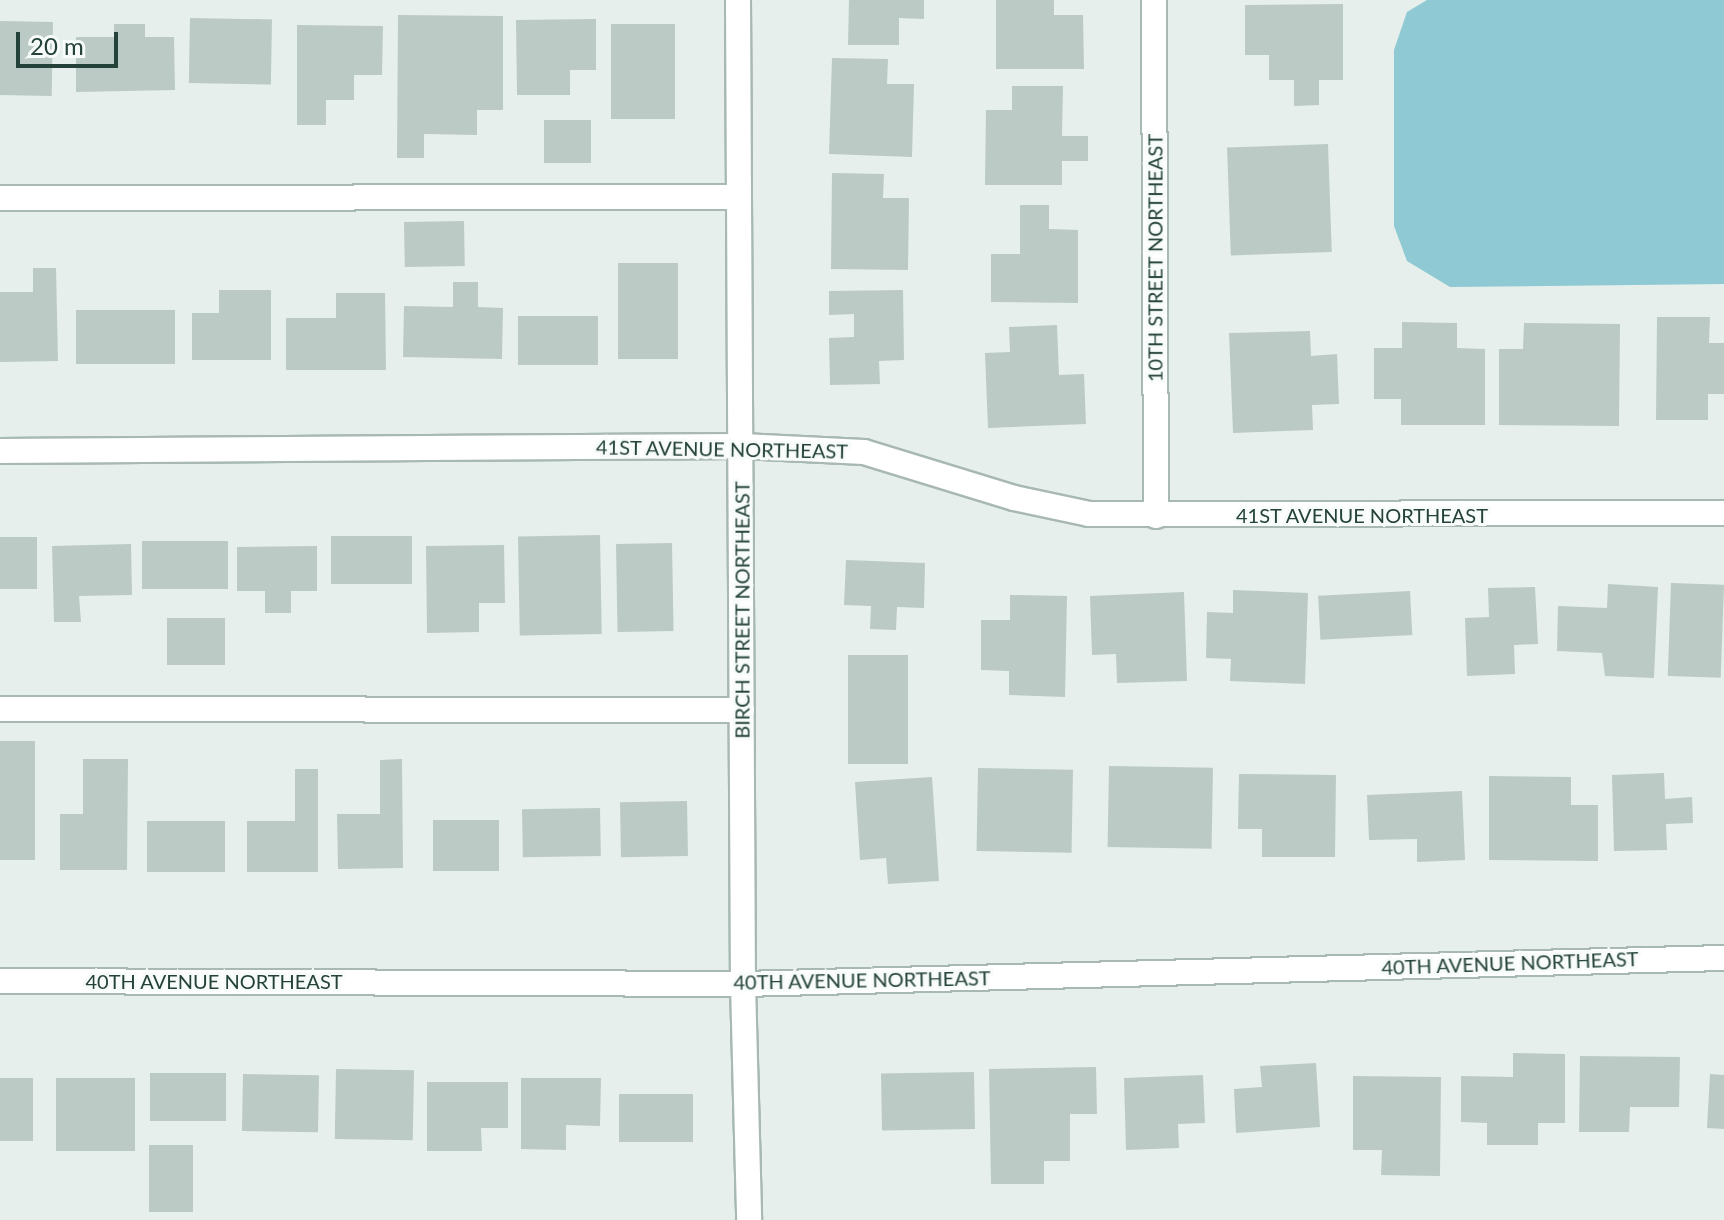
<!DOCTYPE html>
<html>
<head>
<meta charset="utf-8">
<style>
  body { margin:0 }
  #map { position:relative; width:1724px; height:1220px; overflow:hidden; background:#e6efeb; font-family:Lato,sans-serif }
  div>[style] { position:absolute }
  .water>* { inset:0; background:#8ec9d4 }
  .building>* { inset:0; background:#bbcac4; transform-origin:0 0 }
  .roads { filter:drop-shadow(2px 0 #a8b8b2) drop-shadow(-2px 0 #a8b8b2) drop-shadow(0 2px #a8b8b2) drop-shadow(0 -2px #a8b8b2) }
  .minor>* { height:24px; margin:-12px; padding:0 12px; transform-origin:12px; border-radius:12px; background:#fff }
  span { translate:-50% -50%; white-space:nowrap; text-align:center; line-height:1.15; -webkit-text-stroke:6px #f7fbf9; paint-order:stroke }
  .street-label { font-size:20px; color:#24423a }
  .scale { position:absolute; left:16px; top:32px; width:102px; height:36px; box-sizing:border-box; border:4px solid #24423a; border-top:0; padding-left:10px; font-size:24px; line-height:28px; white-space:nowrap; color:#24423a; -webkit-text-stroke:6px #f7fbf9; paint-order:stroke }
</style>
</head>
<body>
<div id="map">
  <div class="water">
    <div style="clip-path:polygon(1427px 0,1724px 0,1724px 284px,1450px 287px,1407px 261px,1394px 226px,1394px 50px,1407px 12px)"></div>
  </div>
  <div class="building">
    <div style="clip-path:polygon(849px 0,924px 0,924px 19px,899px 18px,899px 45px,848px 45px)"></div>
    <div style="clip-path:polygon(996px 0,1054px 0,1054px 15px,1083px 15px,1084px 69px,996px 69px)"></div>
    <div style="clip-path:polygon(1343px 4px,1343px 80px,1319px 80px,1319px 105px,1294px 106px,1294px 80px,1269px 80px,1269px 55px,1245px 55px,1245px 5px)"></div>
    <div style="clip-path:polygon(398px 15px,503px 16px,503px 110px,477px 110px,477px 135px,424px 134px,424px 158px,397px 158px)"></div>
    <div style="left:190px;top:18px;width:82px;height:65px;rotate:1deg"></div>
    <div style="clip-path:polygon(596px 19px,596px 70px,570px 70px,570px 95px,517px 95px,516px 20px)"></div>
    <div style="left:0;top:21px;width:53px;height:74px;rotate:1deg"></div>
    <div style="clip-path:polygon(114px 24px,145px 24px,145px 37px,174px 37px,175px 90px,76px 92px,76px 37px,114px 37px)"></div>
    <div style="left:611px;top:24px;width:64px;height:95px"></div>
    <div style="clip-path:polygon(297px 25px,383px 26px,382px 75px,354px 75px,354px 100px,326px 100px,326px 125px,297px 125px)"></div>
    <div style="clip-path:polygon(832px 58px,888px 59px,887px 84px,914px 84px,912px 157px,829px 154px)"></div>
    <div style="clip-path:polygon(1012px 86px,1063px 86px,1062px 136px,1088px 136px,1088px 161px,1062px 161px,1062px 185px,985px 185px,986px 110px,1012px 110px)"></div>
    <div style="left:544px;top:120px;width:47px;height:43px"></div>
    <div style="left:1328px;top:144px;width:108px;height:101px;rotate:88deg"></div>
    <div style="clip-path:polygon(832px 173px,884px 174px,883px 198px,909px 198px,908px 270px,831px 269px)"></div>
    <div style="clip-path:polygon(1020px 205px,1049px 205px,1049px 229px,1078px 230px,1078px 303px,991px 302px,991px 254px,1020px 254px)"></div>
    <div style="left:464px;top:221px;width:45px;height:60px;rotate:89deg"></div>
    <div style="left:678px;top:263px;width:96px;height:60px;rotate:90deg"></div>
    <div style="clip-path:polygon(33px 268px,56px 268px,58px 361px,0 362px,0 292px,33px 292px)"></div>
    <div style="clip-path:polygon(453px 282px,478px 282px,478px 307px,503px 308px,502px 359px,403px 357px,404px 306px,453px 307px)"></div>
    <div style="clip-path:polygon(219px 290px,271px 290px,271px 360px,192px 360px,192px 313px,219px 313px)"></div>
    <div style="clip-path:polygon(903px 290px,904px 360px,879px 361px,880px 384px,830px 385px,829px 338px,854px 337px,854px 314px,829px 315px,829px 291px)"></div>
    <div style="clip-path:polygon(336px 293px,385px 293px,386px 370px,286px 370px,286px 318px,336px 318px)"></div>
    <div style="left:175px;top:310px;width:54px;height:99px;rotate:90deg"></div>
    <div style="left:518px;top:316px;width:80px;height:49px"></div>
    <div style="clip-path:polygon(1657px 317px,1710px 317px,1709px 343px,1724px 343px,1724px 394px,1708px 394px,1708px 420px,1656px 420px)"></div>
    <div style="clip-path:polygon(1402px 322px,1457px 323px,1457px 348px,1485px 349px,1485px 425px,1401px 425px,1401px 399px,1374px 399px,1374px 348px,1402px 348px)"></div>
    <div style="clip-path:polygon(1524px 323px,1620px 324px,1619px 426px,1499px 425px,1499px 349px,1523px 349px)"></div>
    <div style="clip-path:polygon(1057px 325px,1059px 375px,1084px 374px,1086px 424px,988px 428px,985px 353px,1010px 352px,1009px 327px)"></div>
    <div style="clip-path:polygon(1310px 331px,1311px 356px,1337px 354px,1339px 404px,1312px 405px,1313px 430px,1233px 433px,1229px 333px)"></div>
    <div style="left:600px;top:535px;width:99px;height:82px;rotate:89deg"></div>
    <div style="left:331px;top:536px;width:81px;height:48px"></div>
    <div style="left:0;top:537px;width:37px;height:52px"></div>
    <div style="left:142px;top:541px;width:86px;height:48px"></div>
    <div style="left:672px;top:543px;width:88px;height:56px;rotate:89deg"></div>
    <div style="clip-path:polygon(131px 544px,132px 595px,79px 596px,81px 622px,54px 622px,52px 546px)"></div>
    <div style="clip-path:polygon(504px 545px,505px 603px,479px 603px,479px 632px,427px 633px,426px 546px)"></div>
    <div style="clip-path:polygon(317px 546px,317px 591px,291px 591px,291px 613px,265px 613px,265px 591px,237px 591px,237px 547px)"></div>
    <div style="clip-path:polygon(846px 560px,925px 563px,924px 608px,897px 607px,896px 630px,870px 629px,871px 606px,844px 605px)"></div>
    <div style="left:1671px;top:583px;width:53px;height:93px;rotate:2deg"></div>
    <div style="clip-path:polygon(1608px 584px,1658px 587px,1654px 678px,1605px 676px,1602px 653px,1557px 651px,1558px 606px,1607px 608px)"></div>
    <div style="clip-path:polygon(1535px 587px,1538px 644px,1514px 645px,1515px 674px,1467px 676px,1465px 618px,1489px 617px,1488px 588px)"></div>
    <div style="clip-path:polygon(1233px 590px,1308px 593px,1305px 684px,1230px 681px,1231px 659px,1206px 658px,1207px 612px,1233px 613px)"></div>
    <div style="left:1410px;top:591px;width:44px;height:92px;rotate:87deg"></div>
    <div style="clip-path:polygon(1184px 592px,1187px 681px,1117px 683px,1116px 654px,1092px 655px,1090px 596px)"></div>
    <div style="clip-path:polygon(1010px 595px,1067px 596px,1065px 697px,1009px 695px,1009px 671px,981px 670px,981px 620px,1010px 620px)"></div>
    <div style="left:167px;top:618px;width:58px;height:47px"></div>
    <div style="left:848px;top:655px;width:60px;height:109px"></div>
    <div style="left:0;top:741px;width:35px;height:119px"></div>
    <div style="clip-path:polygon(83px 759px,128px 759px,127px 870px,60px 870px,60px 814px,83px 814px)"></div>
    <div style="clip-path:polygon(402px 759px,403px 868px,338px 869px,337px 814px,380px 814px,380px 760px)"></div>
    <div style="left:1109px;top:766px;width:104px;height:81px;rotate:1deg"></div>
    <div style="left:978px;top:768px;width:95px;height:83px;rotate:1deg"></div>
    <div style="clip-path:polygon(295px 769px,318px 769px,318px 872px,247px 872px,247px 821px,295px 821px)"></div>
    <div style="clip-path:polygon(1664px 773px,1665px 799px,1692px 797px,1693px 823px,1666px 824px,1667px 850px,1614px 851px,1612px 775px)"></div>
    <div style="clip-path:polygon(1239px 774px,1336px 775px,1335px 857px,1262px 857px,1262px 829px,1238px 829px)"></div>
    <div style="clip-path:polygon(1489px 776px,1571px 777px,1571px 805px,1598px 805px,1598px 861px,1489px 860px)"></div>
    <div style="clip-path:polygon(932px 777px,939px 881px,888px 884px,886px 858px,860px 860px,855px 782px)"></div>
    <div style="clip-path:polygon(1462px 791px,1465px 860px,1417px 862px,1417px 839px,1369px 840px,1367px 795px)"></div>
    <div style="left:687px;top:801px;width:55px;height:67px;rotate:89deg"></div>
    <div style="left:600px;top:808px;width:48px;height:78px;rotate:89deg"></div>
    <div style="left:433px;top:820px;width:66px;height:51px"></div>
    <div style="left:147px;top:821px;width:78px;height:51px"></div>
    <div style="clip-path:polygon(1513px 1053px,1565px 1054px,1565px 1123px,1538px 1123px,1538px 1145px,1487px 1145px,1487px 1123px,1461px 1122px,1461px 1076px,1513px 1077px)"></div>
    <div style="clip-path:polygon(1580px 1056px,1680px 1057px,1679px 1107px,1630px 1107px,1629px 1132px,1579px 1132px)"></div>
    <div style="clip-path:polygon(1316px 1063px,1320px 1127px,1236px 1133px,1234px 1089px,1262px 1087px,1260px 1066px)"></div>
    <div style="clip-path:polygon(1096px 1067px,1097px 1114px,1070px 1114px,1070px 1161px,1044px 1161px,1044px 1184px,991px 1184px,989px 1069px)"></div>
    <div style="left:336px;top:1069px;width:78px;height:70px;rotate:1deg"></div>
    <div style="left:974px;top:1072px;width:57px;height:93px;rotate:89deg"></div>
    <div style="left:150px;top:1073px;width:76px;height:48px"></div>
    <div style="left:243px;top:1074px;width:76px;height:57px;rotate:1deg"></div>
    <div style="clip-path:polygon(1710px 1074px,1724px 1075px,1724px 1129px,1707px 1128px)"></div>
    <div style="clip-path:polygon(1203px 1075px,1205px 1123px,1178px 1124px,1179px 1148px,1126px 1150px,1124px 1078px)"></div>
    <div style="clip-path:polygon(1353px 1076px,1441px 1077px,1440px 1176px,1381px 1175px,1382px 1150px,1353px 1150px)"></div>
    <div style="left:0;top:1078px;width:33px;height:63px"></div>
    <div style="left:56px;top:1078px;width:79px;height:73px"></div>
    <div style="clip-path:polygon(521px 1078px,601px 1078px,600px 1126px,566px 1125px,566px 1150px,521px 1149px)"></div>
    <div style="clip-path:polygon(427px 1082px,508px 1082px,508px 1128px,481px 1128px,482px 1151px,427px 1151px)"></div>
    <div style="left:619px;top:1094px;width:74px;height:48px"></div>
    <div style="left:149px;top:1145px;width:44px;height:67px"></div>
  </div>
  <div class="roads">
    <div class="minor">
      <div style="left:738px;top:0;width:984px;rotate:89.71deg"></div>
      <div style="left:743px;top:984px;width:236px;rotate:88.5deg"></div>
      <div style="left:1154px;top:0;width:516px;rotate:89.78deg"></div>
      <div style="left:0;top:198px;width:738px;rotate:-0.08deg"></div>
      <div style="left:0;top:451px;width:742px;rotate:-0.39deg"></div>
      <div style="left:742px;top:446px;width:122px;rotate:2.8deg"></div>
      <div style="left:864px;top:452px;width:157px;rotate:17deg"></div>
      <div style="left:1014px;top:498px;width:77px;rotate:12deg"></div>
      <div style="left:1089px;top:514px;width:635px;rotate:-0.09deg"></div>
      <div style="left:0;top:709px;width:742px;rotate:0.08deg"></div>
      <div style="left:0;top:981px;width:743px;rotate:0.23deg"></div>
      <div style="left:743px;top:984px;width:981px;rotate:-1.52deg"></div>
    </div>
  </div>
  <div class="street-label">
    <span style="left:1155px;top:258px;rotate:-90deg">10TH STREET NORTHEAST</span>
    <span style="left:722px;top:449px;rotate:1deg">41ST AVENUE NORTHEAST</span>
    <span style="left:1362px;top:515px">41ST AVENUE NORTHEAST</span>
    <span style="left:742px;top:610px;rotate:-90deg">BIRCH STREET NORTHEAST</span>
    <span style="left:1510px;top:963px;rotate:-2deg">40TH AVENUE NORTHEAST</span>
    <span style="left:862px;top:980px;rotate:-1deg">40TH AVENUE NORTHEAST</span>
    <span style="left:214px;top:981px">40TH AVENUE NORTHEAST</span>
  </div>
  <div class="scale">20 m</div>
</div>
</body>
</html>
